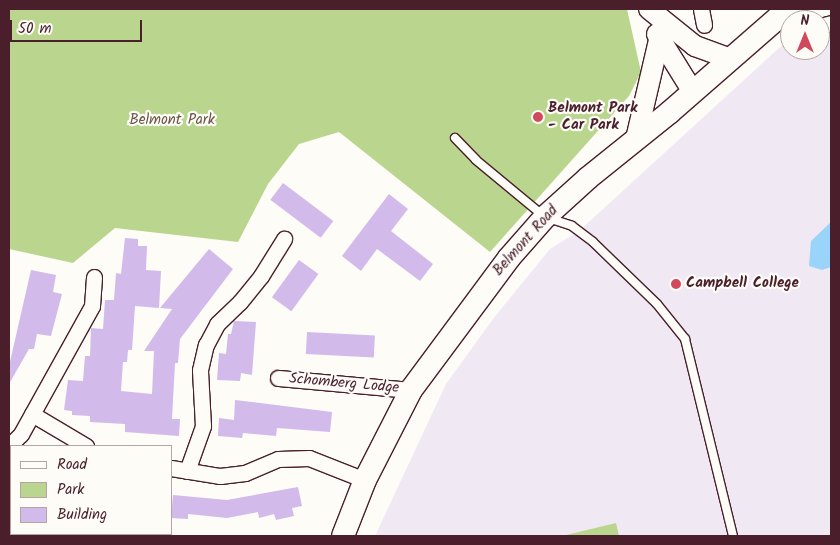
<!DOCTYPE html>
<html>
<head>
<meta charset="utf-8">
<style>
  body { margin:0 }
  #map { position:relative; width:840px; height:545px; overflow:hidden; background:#fdfcf7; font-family:Kalam,sans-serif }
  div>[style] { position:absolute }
  .built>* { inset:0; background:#f0e8f3 }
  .green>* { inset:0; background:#bad68e }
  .water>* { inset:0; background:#9ad4fa }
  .building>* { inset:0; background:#d2baea; transform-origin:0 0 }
  .roads { filter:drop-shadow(1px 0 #4a1f2b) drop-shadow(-1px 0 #4a1f2b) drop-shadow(0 1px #4a1f2b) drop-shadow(0 -1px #4a1f2b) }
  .service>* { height:8px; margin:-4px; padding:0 4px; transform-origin:4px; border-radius:4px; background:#fdfcf7 }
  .minor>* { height:15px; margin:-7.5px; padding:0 7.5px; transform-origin:7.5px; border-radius:7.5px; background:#fdfcf7 }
  .tertiary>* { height:20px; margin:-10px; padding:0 10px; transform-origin:10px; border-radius:10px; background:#fdfcf7 }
  .secondary>* { height:22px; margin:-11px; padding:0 11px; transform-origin:11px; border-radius:11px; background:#fdfcf7 }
  .dots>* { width:14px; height:14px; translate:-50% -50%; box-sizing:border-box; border:2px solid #fdfcf7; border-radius:50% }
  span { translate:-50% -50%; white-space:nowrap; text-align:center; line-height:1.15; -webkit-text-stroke:4.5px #fdfcf7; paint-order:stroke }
  .poi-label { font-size:15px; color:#4a1f2b; font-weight:700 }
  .left { translate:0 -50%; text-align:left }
  .park-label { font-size:15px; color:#6c5649 }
  .street-label { font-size:15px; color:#4a1f2b }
  .frame { position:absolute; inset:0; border:10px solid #4a1f2b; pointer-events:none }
  .legend { position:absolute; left:10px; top:445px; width:162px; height:90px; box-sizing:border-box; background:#fdfcf7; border:1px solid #b5a4a5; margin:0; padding:6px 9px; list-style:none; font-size:15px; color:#4a1f2b }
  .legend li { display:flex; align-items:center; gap:10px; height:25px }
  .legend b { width:25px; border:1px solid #b5a4a5 }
  .north { position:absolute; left:780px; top:10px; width:50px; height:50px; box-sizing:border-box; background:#fdfcf7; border:1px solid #b5a4a5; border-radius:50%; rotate:0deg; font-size:14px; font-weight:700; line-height:20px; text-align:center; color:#4a1f2b }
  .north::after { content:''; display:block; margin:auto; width:18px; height:22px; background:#d1495b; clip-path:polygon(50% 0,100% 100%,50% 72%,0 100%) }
  .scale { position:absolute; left:10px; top:20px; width:132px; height:22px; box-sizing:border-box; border:2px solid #4a1f2b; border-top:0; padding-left:6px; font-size:15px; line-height:18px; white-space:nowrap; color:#4a1f2b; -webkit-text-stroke:4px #fdfcf7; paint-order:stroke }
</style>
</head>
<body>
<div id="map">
  <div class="built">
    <div style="clip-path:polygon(820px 36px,831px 44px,831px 536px,375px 536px,446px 384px,493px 319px,550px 249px,579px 231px,790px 38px,790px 50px,820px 50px)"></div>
  </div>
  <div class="green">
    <div style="clip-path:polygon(9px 9px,627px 9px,641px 72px,629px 96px,490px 252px,339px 132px,299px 144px,268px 184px,238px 242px,115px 228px,73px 263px,9px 249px)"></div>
    <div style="clip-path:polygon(616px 523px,619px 536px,562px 536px)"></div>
  </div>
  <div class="water">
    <div style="clip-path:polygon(831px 222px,831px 267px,822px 270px,809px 266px,811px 241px)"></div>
  </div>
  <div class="building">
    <div style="left:283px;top:183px;width:63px;height:21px;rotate:37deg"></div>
    <div style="clip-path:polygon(389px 194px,408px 209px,391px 231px,433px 264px,420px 281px,377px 249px,361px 271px,342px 256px)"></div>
    <div style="clip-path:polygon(125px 238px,138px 239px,138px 246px,147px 246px,146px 270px,161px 271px,159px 308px,135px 306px,132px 350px,128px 350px,127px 362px,123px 362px,121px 391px,152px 394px,154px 351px,144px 351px,172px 309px,160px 308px,209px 249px,233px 269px,180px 339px,178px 363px,175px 363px,172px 419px,180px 419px,179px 436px,125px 432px,125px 424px,90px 422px,90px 416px,72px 415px,72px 411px,64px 410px,68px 380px,83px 381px,85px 356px,90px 356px,91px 328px,103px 329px,105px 300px,114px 300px,116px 273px,121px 274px)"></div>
    <div style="left:299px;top:260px;width:24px;height:46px;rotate:36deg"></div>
    <div style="clip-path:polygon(31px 270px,56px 275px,53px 292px,62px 294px,51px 336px,37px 334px,34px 349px,29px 349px,9px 384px,9px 366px)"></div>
    <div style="clip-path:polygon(234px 321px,256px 322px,252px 375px,241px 373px,240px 381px,217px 380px,219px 353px,226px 354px,228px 334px,231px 334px)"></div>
    <div style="left:307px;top:332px;width:68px;height:22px;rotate:3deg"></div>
    <div style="clip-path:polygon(235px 400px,332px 412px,330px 432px,277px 428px,276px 436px,243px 433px,242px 438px,218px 436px,219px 418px,234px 420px)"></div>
    <div style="clip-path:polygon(298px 487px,302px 506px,292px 508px,294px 516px,276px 520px,274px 514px,259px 518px,258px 512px,227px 518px,188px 514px,188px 519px,171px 518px,173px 495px,227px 500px)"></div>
  </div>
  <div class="roads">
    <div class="service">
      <div style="left:455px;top:138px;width:30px;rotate:46deg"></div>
      <div style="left:476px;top:160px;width:89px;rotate:39.6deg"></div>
      <div style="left:545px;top:217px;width:28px;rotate:18deg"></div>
      <div style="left:572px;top:226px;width:26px;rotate:37deg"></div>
      <div style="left:593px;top:242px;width:89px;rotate:44.1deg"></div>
      <div style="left:657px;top:304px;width:45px;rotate:51.3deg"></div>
      <div style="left:685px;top:339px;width:203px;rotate:76.3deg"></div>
    </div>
    <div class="minor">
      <div style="left:701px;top:9px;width:16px;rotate:79deg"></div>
      <div style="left:791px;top:9px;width:19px;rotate:36deg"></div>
      <div style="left:820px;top:26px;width:11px;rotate:-15deg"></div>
      <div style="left:278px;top:378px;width:134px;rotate:5.2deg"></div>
      <div style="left:32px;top:414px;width:63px;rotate:30.7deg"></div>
      <div style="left:9px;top:446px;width:17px;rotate:-45deg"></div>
      <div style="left:21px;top:434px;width:146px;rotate:-61deg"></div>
      <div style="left:92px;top:306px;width:29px;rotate:-86deg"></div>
      <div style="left:171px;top:468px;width:50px;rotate:9.3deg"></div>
      <div style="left:220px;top:476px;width:25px;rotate:-7deg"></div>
      <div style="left:245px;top:473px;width:36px;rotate:-23deg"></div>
      <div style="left:278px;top:459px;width:31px;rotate:-2deg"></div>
      <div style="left:309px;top:458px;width:60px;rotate:21.4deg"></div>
      <div style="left:187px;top:471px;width:48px;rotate:-70.4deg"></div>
      <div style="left:203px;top:426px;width:56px;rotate:-93.1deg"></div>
      <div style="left:200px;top:370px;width:26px;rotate:-77deg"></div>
      <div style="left:206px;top:345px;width:24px;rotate:-62deg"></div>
      <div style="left:217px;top:324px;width:32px;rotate:-44deg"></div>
      <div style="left:240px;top:302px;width:33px;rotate:-51deg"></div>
      <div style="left:261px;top:276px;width:44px;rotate:-58.1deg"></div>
    </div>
    <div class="tertiary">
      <div style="left:649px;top:9px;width:59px;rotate:38.8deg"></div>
      <div style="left:695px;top:46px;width:37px;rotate:20deg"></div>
      <div style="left:657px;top:34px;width:68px;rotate:58.2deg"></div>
      <div style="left:636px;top:139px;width:102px;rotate:-76.9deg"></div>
    </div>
    <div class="secondary">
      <div style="left:343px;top:536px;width:60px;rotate:-68.6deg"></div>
      <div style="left:365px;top:480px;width:101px;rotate:-62.9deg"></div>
      <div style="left:411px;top:390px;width:164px;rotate:-53.4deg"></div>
      <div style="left:509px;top:258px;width:55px;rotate:-48.7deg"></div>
      <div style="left:545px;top:217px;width:58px;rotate:-42.2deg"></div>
      <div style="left:588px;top:178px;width:105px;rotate:-38.8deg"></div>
      <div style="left:670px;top:112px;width:157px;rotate:-41.1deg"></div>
    </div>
  </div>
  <div class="dots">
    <div style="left:538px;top:117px;background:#d1495b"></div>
    <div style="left:676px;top:284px;background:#d1495b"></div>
  </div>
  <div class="poi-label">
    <span class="left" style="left:548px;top:117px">Belmont Park<br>- Car Park</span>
    <span class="left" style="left:686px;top:284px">Campbell College</span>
  </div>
  <div class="park-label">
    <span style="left:172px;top:121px">Belmont Park</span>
  </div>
  <div class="street-label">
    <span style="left:526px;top:241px;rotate:-48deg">Belmont Road</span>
    <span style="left:344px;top:384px;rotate:5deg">Schomberg Lodge</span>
  </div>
  <div class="frame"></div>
  <ul class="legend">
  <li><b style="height:6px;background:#fdfcf7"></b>Road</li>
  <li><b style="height:14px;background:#bad68e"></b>Park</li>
  <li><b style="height:14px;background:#d2baea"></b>Building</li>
  </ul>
  <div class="north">N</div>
  <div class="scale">50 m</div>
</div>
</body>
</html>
